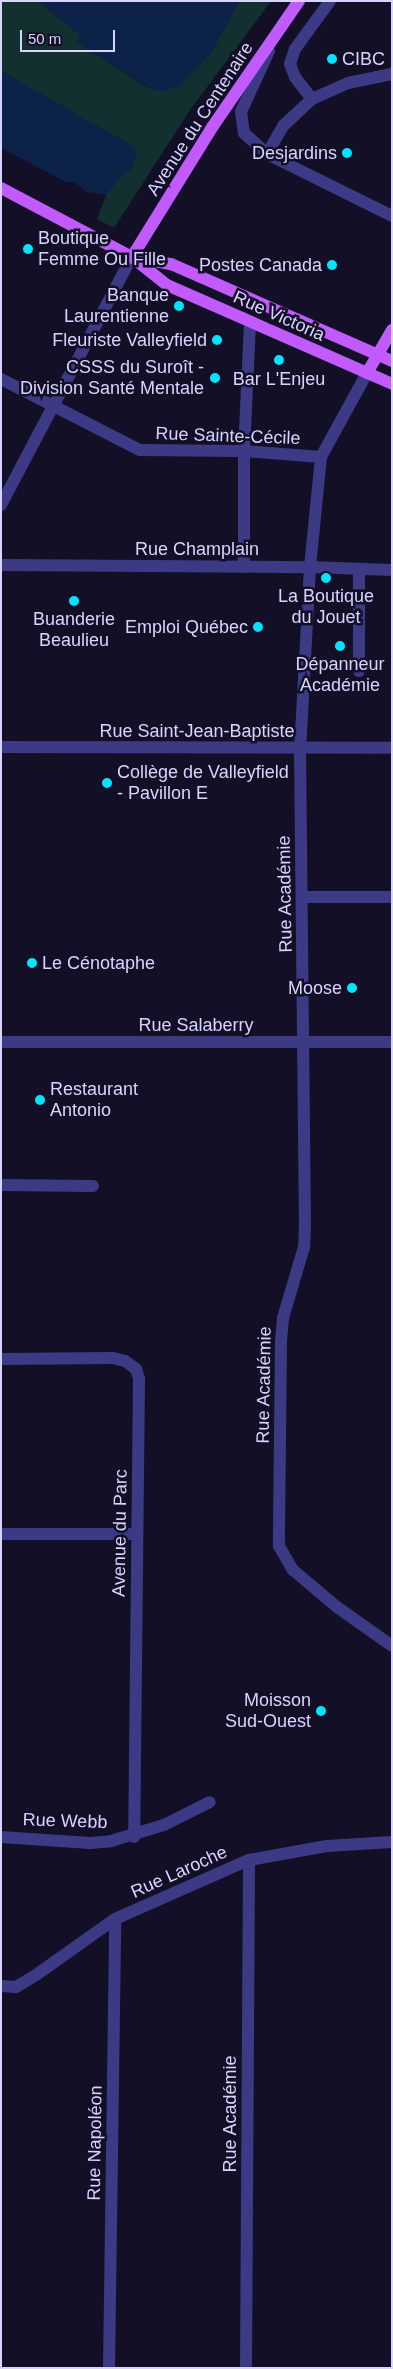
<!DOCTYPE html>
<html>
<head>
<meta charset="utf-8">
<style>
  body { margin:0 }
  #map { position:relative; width:393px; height:2369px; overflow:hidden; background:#130f26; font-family:Arial,sans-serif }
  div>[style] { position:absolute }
  .green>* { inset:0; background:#12302f }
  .water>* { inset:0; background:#0c2248 }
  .minor>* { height:12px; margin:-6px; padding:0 6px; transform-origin:6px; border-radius:6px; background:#3d3a85 }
  .major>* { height:12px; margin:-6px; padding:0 6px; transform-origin:6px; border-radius:6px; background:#c25bff }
  .dots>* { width:14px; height:14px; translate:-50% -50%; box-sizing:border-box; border:2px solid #130f26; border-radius:50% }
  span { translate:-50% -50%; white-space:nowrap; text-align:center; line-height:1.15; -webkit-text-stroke:5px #130f26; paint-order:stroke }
  .poi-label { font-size:18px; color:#d9d4ff }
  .left { translate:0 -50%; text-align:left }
  .right { translate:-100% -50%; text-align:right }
  .street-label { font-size:18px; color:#d9d4ff }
  .frame { position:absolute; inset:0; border:2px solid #d9d4ff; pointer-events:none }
  .scale { position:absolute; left:20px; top:30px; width:95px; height:22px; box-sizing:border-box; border:2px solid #d9d4ff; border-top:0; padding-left:6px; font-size:15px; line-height:18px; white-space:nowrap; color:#d9d4ff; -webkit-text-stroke:4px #130f26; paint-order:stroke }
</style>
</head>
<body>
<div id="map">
  <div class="green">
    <div style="clip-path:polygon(1px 1px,38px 1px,81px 36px,77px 42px,145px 86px,161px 91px,240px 1px,271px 1px,190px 110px,114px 228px,97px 219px,106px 195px,122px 174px,54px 102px,1px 71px)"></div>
  </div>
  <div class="water">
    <div style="clip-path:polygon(38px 1px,240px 1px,211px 53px,178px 87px,161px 91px,146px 86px,77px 42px,80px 35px)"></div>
    <div style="clip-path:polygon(1px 71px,133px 146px,137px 154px,132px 169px,122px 175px,106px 195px,87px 192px,74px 182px,66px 182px,1px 148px)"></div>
  </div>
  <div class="minor">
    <div style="left:269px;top:51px;width:67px;rotate:114.7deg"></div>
    <div style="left:241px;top:112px;width:21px;rotate:82deg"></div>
    <div style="left:244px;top:133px;width:31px;rotate:42deg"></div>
    <div style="left:267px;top:154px;width:140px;rotate:26.4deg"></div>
    <div style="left:312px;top:99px;width:28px;rotate:-128deg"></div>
    <div style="left:295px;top:77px;width:14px;rotate:-111deg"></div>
    <div style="left:290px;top:64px;width:16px;rotate:-72deg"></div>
    <div style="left:295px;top:49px;width:59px;rotate:-53.9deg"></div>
    <div style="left:267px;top:154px;width:34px;rotate:-60deg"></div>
    <div style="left:284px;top:125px;width:38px;rotate:-43deg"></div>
    <div style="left:312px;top:99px;width:39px;rotate:-24deg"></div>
    <div style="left:348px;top:83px;width:45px;rotate:-11.6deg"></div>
    <div style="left:367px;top:373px;width:96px;rotate:118.7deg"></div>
    <div style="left:321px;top:457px;width:111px;rotate:95.7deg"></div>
    <div style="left:310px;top:567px;width:182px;rotate:93.1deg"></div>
    <div style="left:300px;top:749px;width:475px;rotate:89.4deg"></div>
    <div style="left:305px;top:1224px;width:23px;rotate:92deg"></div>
    <div style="left:304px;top:1247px;width:74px;rotate:106.5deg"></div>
    <div style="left:283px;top:1318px;width:23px;rotate:95deg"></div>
    <div style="left:281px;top:1341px;width:205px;rotate:90.6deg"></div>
    <div style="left:279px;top:1546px;width:28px;rotate:60deg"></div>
    <div style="left:293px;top:1570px;width:57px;rotate:40.1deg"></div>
    <div style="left:337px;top:1607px;width:67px;rotate:35.3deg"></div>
    <div style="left:1px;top:379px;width:156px;rotate:27.1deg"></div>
    <div style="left:140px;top:450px;width:104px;rotate:0.6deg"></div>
    <div style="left:244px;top:451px;width:77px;rotate:4.5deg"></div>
    <div style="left:1px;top:505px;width:280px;rotate:-62.2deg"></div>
    <div style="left:1px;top:565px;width:309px;rotate:0.4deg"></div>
    <div style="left:310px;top:567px;width:82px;rotate:2.1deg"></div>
    <div style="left:244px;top:567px;width:116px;rotate:-90deg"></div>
    <div style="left:244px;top:451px;width:128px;rotate:-87.3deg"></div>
    <div style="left:359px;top:671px;width:102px;rotate:-90deg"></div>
    <div style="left:1px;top:747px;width:391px;rotate:0.1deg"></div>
    <div style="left:303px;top:897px;width:89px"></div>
    <div style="left:1px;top:1042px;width:391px"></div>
    <div style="left:1px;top:1185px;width:92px;rotate:0.6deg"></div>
    <div style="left:1px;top:1359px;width:112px;rotate:-0.5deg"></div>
    <div style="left:113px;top:1358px;width:12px;rotate:14deg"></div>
    <div style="left:125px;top:1361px;width:14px;rotate:36deg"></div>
    <div style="left:136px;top:1369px;width:9px;rotate:72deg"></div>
    <div style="left:139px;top:1378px;width:459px;rotate:90.6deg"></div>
    <div style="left:1px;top:1534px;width:136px"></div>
    <div style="left:1px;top:1837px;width:89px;rotate:3.9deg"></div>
    <div style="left:90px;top:1843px;width:21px;rotate:-5deg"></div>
    <div style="left:111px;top:1841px;width:55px;rotate:-16.8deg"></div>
    <div style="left:164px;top:1825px;width:51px;rotate:-26.6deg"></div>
    <div style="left:1px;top:1986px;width:15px;rotate:4deg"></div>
    <div style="left:16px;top:1987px;width:23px;rotate:-31deg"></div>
    <div style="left:36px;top:1975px;width:97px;rotate:-35.3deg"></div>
    <div style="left:115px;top:1919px;width:146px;rotate:-23.8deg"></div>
    <div style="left:249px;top:1860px;width:79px;rotate:-10.2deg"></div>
    <div style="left:327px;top:1846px;width:65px;rotate:-3.5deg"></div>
    <div style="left:109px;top:2368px;width:449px;rotate:-89.2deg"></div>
    <div style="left:246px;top:2368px;width:508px;rotate:-89.66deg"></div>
  </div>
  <div class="major">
    <div style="left:1px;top:188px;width:148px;rotate:27.8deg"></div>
    <div style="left:132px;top:257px;width:45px;rotate:38.7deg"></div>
    <div style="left:167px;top:285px;width:246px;rotate:23.7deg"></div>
    <div style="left:132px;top:257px;width:154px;rotate:-58.3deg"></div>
    <div style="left:213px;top:126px;width:152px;rotate:-55.5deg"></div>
    <div style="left:134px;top:257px;width:38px;rotate:11deg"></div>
    <div style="left:171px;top:264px;width:241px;rotate:23.7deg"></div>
    <div style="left:367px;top:373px;width:50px;rotate:-59.8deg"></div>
  </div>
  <div class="dots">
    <div style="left:332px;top:59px;background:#00e5ff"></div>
    <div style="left:347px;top:153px;background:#00e5ff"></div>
    <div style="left:28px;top:249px;background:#00e5ff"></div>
    <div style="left:332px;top:265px;background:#00e5ff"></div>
    <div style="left:179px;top:306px;background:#00e5ff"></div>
    <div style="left:217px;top:340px;background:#00e5ff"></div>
    <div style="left:279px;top:360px;background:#00e5ff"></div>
    <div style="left:215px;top:378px;background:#00e5ff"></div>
    <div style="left:326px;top:578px;background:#00e5ff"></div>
    <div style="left:74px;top:601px;background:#00e5ff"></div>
    <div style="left:258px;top:627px;background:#00e5ff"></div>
    <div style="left:340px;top:646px;background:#00e5ff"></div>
    <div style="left:107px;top:783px;background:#00e5ff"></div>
    <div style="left:32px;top:963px;background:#00e5ff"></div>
    <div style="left:352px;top:988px;background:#00e5ff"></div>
    <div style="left:40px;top:1100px;background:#00e5ff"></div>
    <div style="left:321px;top:1711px;background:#00e5ff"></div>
  </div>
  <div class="poi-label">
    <span class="left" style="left:342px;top:59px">CIBC</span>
    <span class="right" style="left:337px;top:153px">Desjardins</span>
    <span class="left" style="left:38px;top:249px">Boutique<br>Femme Ou Fille</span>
    <span class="right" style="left:322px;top:265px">Postes Canada</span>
    <span class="right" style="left:169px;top:306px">Banque<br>Laurentienne</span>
    <span class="right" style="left:207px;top:340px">Fleuriste Valleyfield</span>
    <span class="right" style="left:204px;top:378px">CSSS du Suroît -<br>Division Santé Mentale</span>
    <span style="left:279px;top:379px">Bar L'Enjeu</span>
    <span style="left:326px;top:607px">La Boutique<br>du Jouet</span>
    <span style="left:74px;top:630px">Buanderie<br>Beaulieu</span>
    <span class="right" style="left:248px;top:627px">Emploi Québec</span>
    <span style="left:340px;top:675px">Dépanneur<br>Académie</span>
    <span class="left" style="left:117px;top:783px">Collège de Valleyfield<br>- Pavillon E</span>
    <span class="left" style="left:42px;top:963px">Le Cénotaphe</span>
    <span class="right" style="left:342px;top:988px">Moose</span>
    <span class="left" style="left:50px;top:1100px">Restaurant<br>Antonio</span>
    <span class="right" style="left:311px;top:1711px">Moisson<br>Sud-Ouest</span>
  </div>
  <div class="street-label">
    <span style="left:200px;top:119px;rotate:-57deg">Avenue du Centenaire</span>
    <span style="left:279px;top:316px;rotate:24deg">Rue Victoria</span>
    <span style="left:228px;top:436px;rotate:2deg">Rue Sainte-Cécile</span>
    <span style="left:197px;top:549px">Rue Champlain</span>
    <span style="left:197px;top:731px">Rue Saint-Jean-Baptiste</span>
    <span style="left:285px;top:894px;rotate:-91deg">Rue Académie</span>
    <span style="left:196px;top:1025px">Rue Salaberry</span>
    <span style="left:264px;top:1385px;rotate:-89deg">Rue Académie</span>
    <span style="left:120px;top:1533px;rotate:-89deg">Avenue du Parc</span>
    <span style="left:65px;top:1821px;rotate:2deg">Rue Webb</span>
    <span style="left:179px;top:1872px;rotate:-24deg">Rue Laroche</span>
    <span style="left:230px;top:2114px;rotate:-90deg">Rue Académie</span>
    <span style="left:95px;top:2143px;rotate:-89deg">Rue Napoléon</span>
  </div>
  <div class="frame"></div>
  <div class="scale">50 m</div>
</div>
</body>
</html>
